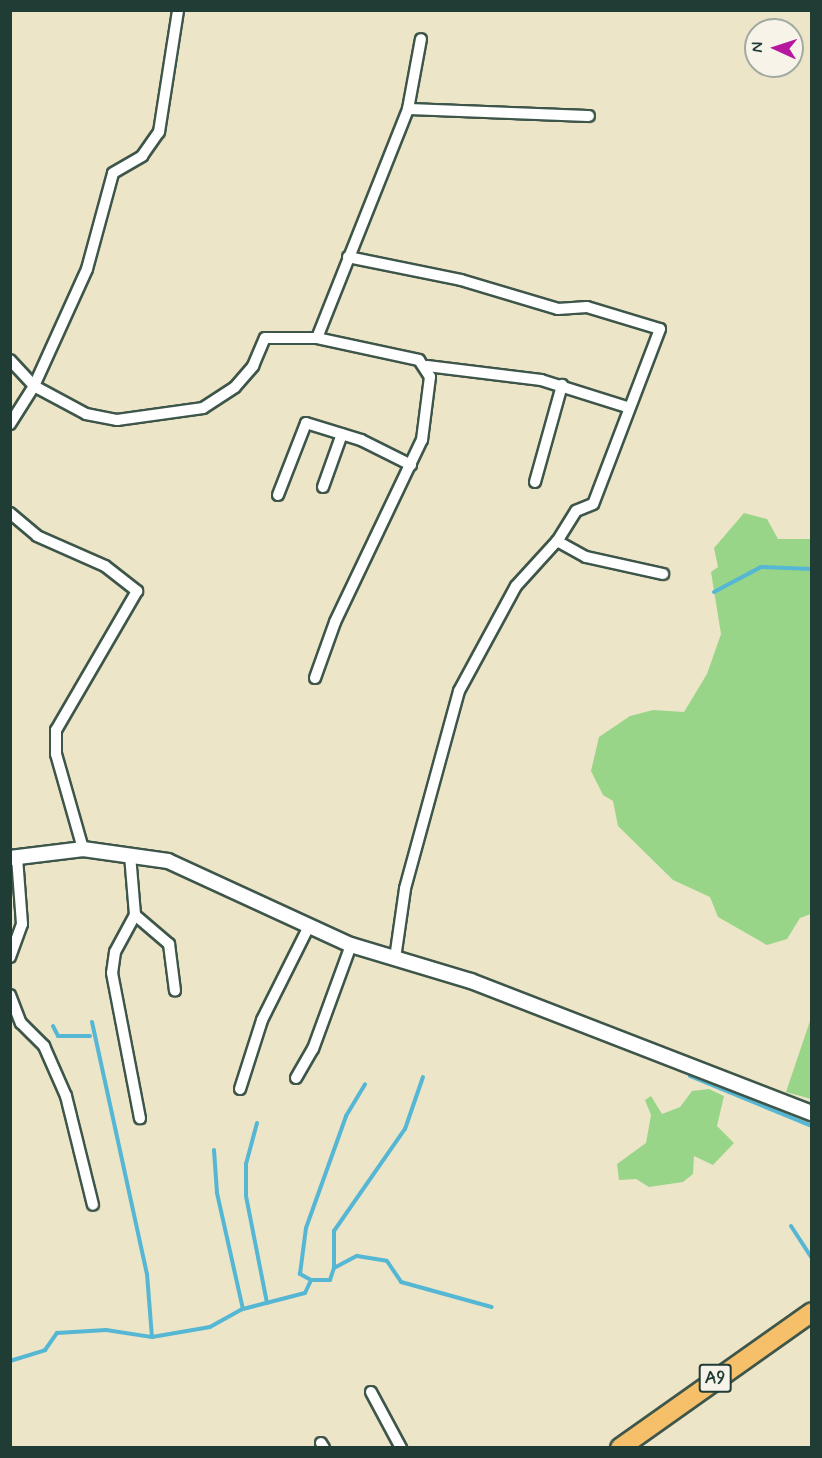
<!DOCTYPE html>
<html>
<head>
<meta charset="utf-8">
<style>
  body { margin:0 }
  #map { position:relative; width:822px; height:1458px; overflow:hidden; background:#ede5c8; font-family:Mynerve,sans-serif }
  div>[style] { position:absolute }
  .green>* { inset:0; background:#99d589 }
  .stream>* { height:4px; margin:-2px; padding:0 2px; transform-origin:2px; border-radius:2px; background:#55b7d4 }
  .roads { filter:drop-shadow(2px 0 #3e564a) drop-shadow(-2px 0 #3e564a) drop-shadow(0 2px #3e564a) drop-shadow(0 -2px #3e564a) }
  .minor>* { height:10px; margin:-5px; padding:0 5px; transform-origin:5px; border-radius:5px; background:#fff }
  .tertiary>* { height:14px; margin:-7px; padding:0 7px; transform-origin:7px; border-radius:7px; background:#fff }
  .primary>* { height:18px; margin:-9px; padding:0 9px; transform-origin:9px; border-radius:9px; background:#f6c06b }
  span { translate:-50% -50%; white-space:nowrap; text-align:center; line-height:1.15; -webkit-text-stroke:6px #f7f3e8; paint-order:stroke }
  .shield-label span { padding:2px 4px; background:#f7f3e8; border:2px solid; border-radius:4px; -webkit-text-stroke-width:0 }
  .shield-label { font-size:18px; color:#1f3d34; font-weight:700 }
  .frame { position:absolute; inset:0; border:12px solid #1f3d34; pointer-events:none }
  .north { position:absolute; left:744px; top:18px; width:60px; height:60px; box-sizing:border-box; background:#f7f3e8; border:2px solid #a1aaa0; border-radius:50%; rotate:273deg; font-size:16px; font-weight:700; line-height:24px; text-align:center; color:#1f3d34 }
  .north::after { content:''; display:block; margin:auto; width:21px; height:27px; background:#b5179e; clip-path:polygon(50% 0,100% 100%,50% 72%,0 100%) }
</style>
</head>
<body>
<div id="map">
  <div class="green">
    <div style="clip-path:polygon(744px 513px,767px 519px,778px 539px,811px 539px,811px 914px,800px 918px,787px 939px,767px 945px,718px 917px,710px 897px,673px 880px,618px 826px,613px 801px,603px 795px,591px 771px,599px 737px,630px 716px,653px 710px,684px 712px,707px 674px,721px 634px,711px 572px,718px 567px,714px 548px)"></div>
    <div style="clip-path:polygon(811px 1018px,811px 1099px,786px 1092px)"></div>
    <div style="clip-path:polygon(709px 1089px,724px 1096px,717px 1126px,734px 1143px,713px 1165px,694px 1156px,693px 1174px,683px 1182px,649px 1187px,636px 1179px,619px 1180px,617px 1164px,646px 1143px,651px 1115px,645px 1100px,651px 1096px,662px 1114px,680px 1107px,692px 1091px)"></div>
  </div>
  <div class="stream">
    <div style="left:714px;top:592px;width:53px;rotate:-28deg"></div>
    <div style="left:761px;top:567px;width:51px;rotate:2.2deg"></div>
    <div style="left:92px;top:1022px;width:258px;rotate:77.7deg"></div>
    <div style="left:147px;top:1274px;width:63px;rotate:85.5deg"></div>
    <div style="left:53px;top:1026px;width:11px;rotate:63deg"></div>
    <div style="left:58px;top:1036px;width:32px"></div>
    <div style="left:646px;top:1042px;width:133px;rotate:21.2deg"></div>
    <div style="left:690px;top:1076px;width:132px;rotate:22.3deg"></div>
    <div style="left:794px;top:1099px;width:19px;rotate:18deg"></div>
    <div style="left:257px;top:1123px;width:42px;rotate:105deg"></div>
    <div style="left:246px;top:1164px;width:32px;rotate:90deg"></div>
    <div style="left:246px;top:1196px;width:109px;rotate:78.9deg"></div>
    <div style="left:214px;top:1150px;width:43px;rotate:86deg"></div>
    <div style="left:217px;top:1193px;width:119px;rotate:77.4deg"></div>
    <div style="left:791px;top:1226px;width:38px;rotate:57deg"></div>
    <div style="left:334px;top:1268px;width:37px;rotate:-90deg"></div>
    <div style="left:334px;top:1231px;width:124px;rotate:-55.2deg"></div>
    <div style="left:405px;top:1129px;width:55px;rotate:-70.9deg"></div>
    <div style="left:311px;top:1280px;width:13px;rotate:-151deg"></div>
    <div style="left:300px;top:1274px;width:46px;rotate:-82.6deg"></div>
    <div style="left:306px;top:1228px;width:119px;rotate:-70.3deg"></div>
    <div style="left:346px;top:1116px;width:37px;rotate:-59deg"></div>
    <div style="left:10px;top:1361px;width:37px;rotate:-17deg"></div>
    <div style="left:45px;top:1350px;width:21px;rotate:-55deg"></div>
    <div style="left:57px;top:1333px;width:49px;rotate:-3.5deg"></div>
    <div style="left:106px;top:1330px;width:47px;rotate:8.7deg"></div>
    <div style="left:152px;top:1337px;width:59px;rotate:-9.8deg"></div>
    <div style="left:210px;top:1327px;width:38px;rotate:-29deg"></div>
    <div style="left:243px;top:1309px;width:64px;rotate:-14.5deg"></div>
    <div style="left:305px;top:1293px;width:14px;rotate:-65deg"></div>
    <div style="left:311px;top:1280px;width:19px"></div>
    <div style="left:330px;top:1280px;width:13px;rotate:-72deg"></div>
    <div style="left:334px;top:1268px;width:26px;rotate:-28deg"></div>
    <div style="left:357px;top:1256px;width:30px;rotate:9deg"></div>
    <div style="left:387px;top:1261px;width:25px;rotate:56deg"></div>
    <div style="left:401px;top:1282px;width:94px;rotate:15.4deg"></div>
  </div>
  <div class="roads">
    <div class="minor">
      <div style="left:408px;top:109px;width:181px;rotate:2.2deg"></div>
      <div style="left:348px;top:257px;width:115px;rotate:11.5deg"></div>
      <div style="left:461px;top:280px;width:101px;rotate:16.6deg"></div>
      <div style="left:558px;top:309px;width:29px;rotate:-4deg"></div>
      <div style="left:587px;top:307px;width:76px;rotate:16.8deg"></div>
      <div style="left:660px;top:329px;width:187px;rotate:110.9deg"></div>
      <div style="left:593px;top:504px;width:18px;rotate:158deg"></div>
      <div style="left:576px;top:511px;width:36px;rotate:122deg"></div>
      <div style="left:557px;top:541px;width:61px;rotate:132.3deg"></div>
      <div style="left:516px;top:586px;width:119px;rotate:118.5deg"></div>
      <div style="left:459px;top:691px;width:205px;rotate:105.3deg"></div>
      <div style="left:405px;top:889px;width:70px;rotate:98.2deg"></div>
      <div style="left:10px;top:360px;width:35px;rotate:47deg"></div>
      <div style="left:34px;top:386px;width:59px;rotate:28.3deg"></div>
      <div style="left:86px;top:414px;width:32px;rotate:11deg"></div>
      <div style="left:117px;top:420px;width:87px;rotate:-7.9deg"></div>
      <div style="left:203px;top:408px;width:38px;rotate:-33deg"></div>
      <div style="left:235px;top:387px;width:28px;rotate:-49deg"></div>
      <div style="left:253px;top:366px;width:30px;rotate:-67deg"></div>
      <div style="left:265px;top:338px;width:52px"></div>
      <div style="left:317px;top:338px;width:246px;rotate:-68.3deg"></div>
      <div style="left:408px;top:109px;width:71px;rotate:-79.5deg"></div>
      <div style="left:427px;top:366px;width:115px;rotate:7deg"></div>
      <div style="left:541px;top:380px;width:90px;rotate:17.4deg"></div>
      <div style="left:10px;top:424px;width:45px;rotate:-57.7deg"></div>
      <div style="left:34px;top:386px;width:128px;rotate:-65.6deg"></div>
      <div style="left:87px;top:269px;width:99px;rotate:-74.8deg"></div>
      <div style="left:113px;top:173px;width:34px;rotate:-30deg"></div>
      <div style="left:142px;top:156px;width:29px;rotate:-55deg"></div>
      <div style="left:159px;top:132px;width:123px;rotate:-81.1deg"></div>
      <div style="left:535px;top:482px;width:101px;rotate:-74.4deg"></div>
      <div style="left:323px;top:487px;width:56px;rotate:-70.3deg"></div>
      <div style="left:278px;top:495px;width:77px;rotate:-68.7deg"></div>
      <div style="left:306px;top:423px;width:58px;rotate:17.2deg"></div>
      <div style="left:361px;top:440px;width:56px;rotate:26.6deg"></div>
      <div style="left:10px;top:513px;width:35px;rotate:40deg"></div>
      <div style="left:37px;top:536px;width:74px;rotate:23.8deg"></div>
      <div style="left:105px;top:566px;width:41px;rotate:38deg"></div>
      <div style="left:137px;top:591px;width:161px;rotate:120.2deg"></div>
      <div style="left:56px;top:730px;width:24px;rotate:90deg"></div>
      <div style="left:56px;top:754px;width:99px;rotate:74.1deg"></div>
      <div style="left:557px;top:541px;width:33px;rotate:29deg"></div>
      <div style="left:586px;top:557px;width:79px;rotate:12.4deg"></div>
      <div style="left:315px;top:678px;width:59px;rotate:-70.3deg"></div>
      <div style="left:335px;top:622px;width:202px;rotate:-64.5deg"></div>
      <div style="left:422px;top:440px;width:64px;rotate:-82.8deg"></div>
      <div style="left:430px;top:377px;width:20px;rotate:-123deg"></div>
      <div style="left:419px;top:360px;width:104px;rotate:-167.8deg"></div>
      <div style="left:130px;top:855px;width:60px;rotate:85.2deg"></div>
      <div style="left:135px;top:915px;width:45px;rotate:40.5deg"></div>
      <div style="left:169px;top:944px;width:47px;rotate:82.7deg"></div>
      <div style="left:135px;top:915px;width:42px;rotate:118.4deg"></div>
      <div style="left:115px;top:952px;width:21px;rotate:98deg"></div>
      <div style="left:112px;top:973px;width:148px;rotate:79.1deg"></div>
      <div style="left:10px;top:957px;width:35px;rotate:-70deg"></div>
      <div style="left:22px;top:924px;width:66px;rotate:-94.3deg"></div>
      <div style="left:10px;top:995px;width:30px;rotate:69deg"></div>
      <div style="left:21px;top:1023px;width:33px;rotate:45deg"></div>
      <div style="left:44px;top:1046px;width:55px;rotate:66.3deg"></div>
      <div style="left:66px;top:1096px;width:112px;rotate:76.1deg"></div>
      <div style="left:296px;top:1078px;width:34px;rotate:-60deg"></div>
      <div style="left:313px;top:1049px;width:111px;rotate:-69.9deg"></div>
      <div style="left:240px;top:1089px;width:72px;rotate:-72.3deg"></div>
      <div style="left:262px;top:1020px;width:105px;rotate:-63.4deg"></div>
      <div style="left:371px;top:1392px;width:64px;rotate:61.8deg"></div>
      <div style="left:321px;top:1443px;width:6px;rotate:59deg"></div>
    </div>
    <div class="tertiary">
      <div style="left:10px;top:858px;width:74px;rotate:-7deg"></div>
      <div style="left:83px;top:849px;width:86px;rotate:8deg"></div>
      <div style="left:168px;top:861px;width:201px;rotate:24.7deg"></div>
      <div style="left:351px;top:945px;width:125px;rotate:16.7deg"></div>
      <div style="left:471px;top:981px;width:366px;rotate:21.2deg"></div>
    </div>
    <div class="primary">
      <div style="left:620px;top:1448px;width:235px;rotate:-35.3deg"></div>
    </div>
  </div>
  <div class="shield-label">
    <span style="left:715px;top:1378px">A9</span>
  </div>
  <div class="frame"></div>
  <div class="north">N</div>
</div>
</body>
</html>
